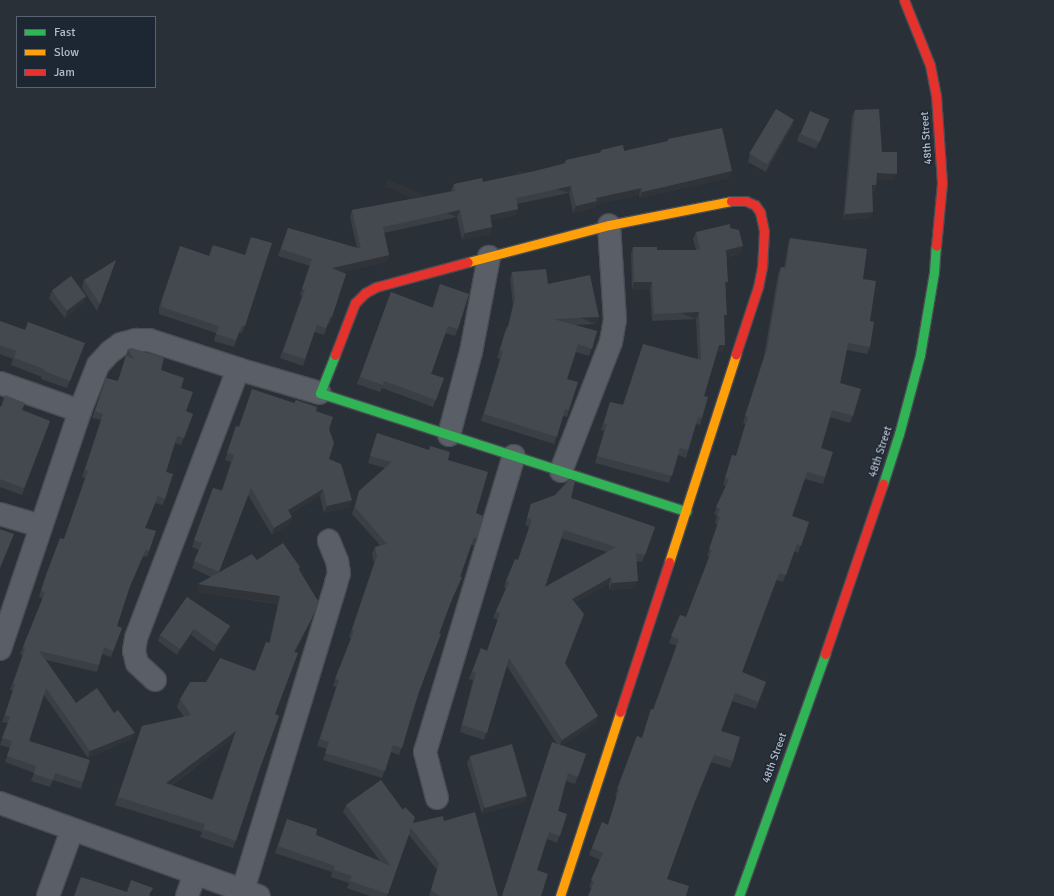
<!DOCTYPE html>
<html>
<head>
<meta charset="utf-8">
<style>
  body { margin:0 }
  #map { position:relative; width:1054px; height:896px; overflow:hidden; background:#2a3038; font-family:Signika,sans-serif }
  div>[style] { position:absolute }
  .roads { filter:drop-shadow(1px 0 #484c53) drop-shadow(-1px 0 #484c53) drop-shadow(0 1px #484c53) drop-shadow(0 -1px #484c53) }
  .street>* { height:22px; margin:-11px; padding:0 11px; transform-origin:11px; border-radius:11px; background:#5a5e66 }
  .fast>* { height:9px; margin:-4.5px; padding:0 4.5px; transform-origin:4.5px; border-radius:4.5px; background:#30b455 }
  .slow>* { height:9px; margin:-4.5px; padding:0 4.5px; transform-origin:4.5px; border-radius:4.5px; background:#ff9f0a }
  .jam>* { height:9px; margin:-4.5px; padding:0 4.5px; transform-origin:4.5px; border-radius:4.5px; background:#e5322d }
  .wall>* { inset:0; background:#3a3f45 }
  .shaded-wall>* { inset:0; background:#303338; transform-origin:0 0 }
  .building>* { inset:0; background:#444950; transform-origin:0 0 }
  span { translate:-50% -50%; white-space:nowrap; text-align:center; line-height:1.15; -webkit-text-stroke:3px #1d2633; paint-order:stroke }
  .street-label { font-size:11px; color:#b4bcc9 }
  .legend { position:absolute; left:16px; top:16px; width:140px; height:72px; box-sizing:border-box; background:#1d2633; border:1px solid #59626f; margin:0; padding:5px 7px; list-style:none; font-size:12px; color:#b4bcc9 }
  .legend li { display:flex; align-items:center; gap:8px; height:20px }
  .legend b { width:20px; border:1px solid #59626f }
</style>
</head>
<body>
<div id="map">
  <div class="roads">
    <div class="street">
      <div style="left:0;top:383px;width:85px;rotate:19.3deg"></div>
      <div style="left:449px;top:435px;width:86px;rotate:-75.2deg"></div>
      <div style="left:471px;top:352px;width:97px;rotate:-79.3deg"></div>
      <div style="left:561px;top:471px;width:138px;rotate:-68.8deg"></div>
      <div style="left:611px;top:342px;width:22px;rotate:-80deg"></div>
      <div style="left:615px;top:320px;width:95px;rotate:-93.6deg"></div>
      <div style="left:0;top:514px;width:43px;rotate:16.3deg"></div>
      <div style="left:0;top:649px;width:251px;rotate:-71.4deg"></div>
      <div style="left:80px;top:411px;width:49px;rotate:-68.6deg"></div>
      <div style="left:98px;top:365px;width:18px;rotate:-47deg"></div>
      <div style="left:110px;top:352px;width:14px;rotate:-36deg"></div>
      <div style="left:121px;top:344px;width:16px;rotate:-15deg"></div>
      <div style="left:136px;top:340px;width:13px"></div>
      <div style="left:149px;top:340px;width:94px;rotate:18deg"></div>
      <div style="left:155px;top:680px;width:25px;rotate:-137deg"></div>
      <div style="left:137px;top:663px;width:12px;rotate:-104deg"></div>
      <div style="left:134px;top:651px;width:13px;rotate:-81deg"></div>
      <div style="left:136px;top:638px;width:288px;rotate:-69.2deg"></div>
      <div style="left:238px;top:369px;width:85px;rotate:16.3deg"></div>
      <div style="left:437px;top:798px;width:48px;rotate:-104.6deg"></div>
      <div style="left:425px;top:752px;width:309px;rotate:-73.3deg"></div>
      <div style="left:0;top:803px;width:275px;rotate:19.8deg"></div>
      <div style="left:243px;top:890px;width:321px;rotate:-73.1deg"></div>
      <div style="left:336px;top:583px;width:10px;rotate:-73deg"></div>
      <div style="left:339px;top:573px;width:12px;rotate:-99deg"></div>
      <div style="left:337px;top:561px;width:22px;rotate:-112deg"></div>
      <div style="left:48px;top:896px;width:70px;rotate:-70deg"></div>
      <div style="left:187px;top:896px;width:23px;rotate:-70deg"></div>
    </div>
    <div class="fast">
      <div style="left:335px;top:355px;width:41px;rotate:111.5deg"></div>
      <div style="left:320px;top:393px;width:385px;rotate:17.9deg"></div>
      <div style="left:883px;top:484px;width:52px;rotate:-72.3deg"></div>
      <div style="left:899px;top:434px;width:82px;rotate:-75.1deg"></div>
      <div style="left:920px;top:355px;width:84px;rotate:-80.4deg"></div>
      <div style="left:934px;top:272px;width:26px;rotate:-86deg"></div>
      <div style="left:739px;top:896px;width:257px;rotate:-70.4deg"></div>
    </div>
    <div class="slow">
      <div style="left:468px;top:262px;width:146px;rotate:-14.7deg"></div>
      <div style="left:609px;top:225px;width:124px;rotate:-11.1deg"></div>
      <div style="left:669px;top:562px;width:219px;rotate:-72.1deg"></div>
      <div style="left:560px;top:896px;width:194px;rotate:-71.9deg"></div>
    </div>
    <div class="jam">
      <div style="left:904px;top:0;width:70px;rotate:68.2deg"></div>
      <div style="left:930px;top:65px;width:31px;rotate:79deg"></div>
      <div style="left:936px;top:95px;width:88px;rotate:86.1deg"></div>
      <div style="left:942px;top:183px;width:63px;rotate:95.4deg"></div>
      <div style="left:731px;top:201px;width:15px"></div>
      <div style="left:746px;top:201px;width:10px;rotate:24deg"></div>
      <div style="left:755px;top:205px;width:9px;rotate:54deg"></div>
      <div style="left:760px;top:212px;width:19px;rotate:78deg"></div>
      <div style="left:764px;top:231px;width:36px;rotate:93deg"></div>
      <div style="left:762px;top:267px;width:20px;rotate:101deg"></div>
      <div style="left:758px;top:287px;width:71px;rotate:108.2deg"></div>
      <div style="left:335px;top:355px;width:56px;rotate:-69deg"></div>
      <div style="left:355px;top:303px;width:14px;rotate:-45deg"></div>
      <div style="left:365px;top:293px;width:13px;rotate:-29deg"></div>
      <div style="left:376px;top:287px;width:95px;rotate:-15.2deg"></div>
      <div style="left:825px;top:654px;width:180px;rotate:-71.2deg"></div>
      <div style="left:620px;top:712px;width:158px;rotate:-71.9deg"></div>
    </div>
  </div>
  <div class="wall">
    <div style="clip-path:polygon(855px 110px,882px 152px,894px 180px,877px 179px,876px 185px,874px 192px,872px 191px,871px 218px,843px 220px,852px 116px)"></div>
    <div style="clip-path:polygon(794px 120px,792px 127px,766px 172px,748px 162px,750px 154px)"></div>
    <div style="clip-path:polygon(826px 127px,816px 149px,797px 141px,799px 134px)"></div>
    <div style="clip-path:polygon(668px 139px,729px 178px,640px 198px,639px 195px,596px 204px,595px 208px,573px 213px,569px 193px,517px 204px,518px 209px,516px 215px,491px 221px,492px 227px,490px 234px,462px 240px,457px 217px,384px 233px,389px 255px,387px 262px,342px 272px,346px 274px,329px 324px,328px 324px,324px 335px,314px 332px,303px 366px,280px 358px,302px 296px,300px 295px,310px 266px,278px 256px,288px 228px,357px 248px,350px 217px,352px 210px,452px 191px,451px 190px,454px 184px,483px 182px,535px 171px,564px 164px,566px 160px,600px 153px,601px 150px,624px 151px,667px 141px)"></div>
    <div style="clip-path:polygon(730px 228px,740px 254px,727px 257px,725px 322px,724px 322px,725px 345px,722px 352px,717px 352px,704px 396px,702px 418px,700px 425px,696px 424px,686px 458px,678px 455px,669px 483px,595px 463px,604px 431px,601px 430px,610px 402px,622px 405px,698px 360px,696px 319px,652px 321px,650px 289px,632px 290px,631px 254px,633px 247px,657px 250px,696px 250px,693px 239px,696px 232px)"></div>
    <div style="clip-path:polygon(790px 238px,863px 279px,870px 321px,870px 347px,867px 354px,847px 350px,840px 383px,853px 416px,850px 423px,830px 417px,821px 448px,825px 477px,823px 484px,805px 479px,792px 516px,809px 522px,798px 553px,794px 551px,783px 582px,776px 580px,742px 672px,766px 682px,756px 709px,732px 701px,721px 731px,733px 761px,730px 768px,711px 762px,696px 800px,591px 888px,589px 887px,600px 860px,589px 855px,602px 822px,608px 825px,617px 797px,615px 796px,637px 736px,642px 738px,651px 709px,653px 710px,677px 646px,669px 643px,680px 615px,686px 617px,709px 557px,707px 556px,718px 525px,715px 523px,717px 516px,714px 514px,726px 486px,723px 485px,732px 455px,736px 456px,745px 424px,743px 423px,764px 356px,778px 274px,781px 267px,784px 268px,788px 245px)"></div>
    <div style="clip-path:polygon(272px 243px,242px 333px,239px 332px,234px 347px,214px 341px,216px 333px,159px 314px,159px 307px,180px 246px,209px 256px,245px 255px)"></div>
    <div style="clip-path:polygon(116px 260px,97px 311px,82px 288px,84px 280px)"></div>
    <div style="clip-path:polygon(512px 272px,548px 284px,599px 317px,596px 324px,575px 325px,597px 331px,589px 356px,576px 352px,567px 379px,569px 410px,567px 417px,563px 416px,554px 444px,481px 421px,500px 359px,497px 358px,504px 334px,507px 327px,508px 327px,513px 305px,510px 279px)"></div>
    <div style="clip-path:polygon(440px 284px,458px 329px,455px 336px,445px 333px,431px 374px,444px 378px,433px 407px,382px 388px,380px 392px,357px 384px,391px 292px,432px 308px)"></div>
    <div style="clip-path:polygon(52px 291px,86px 296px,84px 303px,65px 318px,49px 298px)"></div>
    <div style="clip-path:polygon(0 321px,25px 330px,85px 343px,67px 388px,41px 379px,42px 377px,11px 365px,13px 359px,0 354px)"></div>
    <div style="clip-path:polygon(128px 349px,161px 370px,181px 388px,186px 411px,193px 414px,181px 445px,175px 443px,166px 472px,173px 474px,163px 505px,155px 503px,145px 528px,156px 531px,147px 557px,143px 556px,128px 591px,117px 626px,122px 628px,111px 657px,102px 654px,99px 665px,97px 672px,46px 660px,76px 703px,132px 739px,88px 758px,44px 695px,29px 741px,83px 782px,81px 789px,53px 780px,50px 787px,31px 781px,34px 773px,5px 762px,10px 748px,0 745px,8px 723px,2px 722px,13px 691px,10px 690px,23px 655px,20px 654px,43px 599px,39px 597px,46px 574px,64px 539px,85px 478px,82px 477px,101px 420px,92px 418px,102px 390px,118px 381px)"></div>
    <div style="clip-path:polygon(0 406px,22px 410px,50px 421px,22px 495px,0 487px)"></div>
    <div style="clip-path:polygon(evenodd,316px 411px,329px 429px,329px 459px,352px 500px,350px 507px,324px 513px,320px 496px,290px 514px,290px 524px,272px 535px,248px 495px,218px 573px,257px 560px,300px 567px,299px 570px,312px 619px,295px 652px,275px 714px,259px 770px,233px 848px,200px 837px,202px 832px,115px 805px,142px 726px,184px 717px,177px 707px,180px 699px,206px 682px,255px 671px,269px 643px,278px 604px,196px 592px,211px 577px,192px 568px,199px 550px,192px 547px,213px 488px,222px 490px,231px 462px,225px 460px,236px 426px,239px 427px,316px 411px,233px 738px,212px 800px,172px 785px,233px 738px)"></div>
    <div style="clip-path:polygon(377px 433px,448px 460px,476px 513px,477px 539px,474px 546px,471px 544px,460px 577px,462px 577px,459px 584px,449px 606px,439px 634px,418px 696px,399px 755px,391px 752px,382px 778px,323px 760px,327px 749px,317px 746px,336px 687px,333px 686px,351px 638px,349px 637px,374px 563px,372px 554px,375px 547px,380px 545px,352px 514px,359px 491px,385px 468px,368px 463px)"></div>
    <div style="clip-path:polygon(evenodd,571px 498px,655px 527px,642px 562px,636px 561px,635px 588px,609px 590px,609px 584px,575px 603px,565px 663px,598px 716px,596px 723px,562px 745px,586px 754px,575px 784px,566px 781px,558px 811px,567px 814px,557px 843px,547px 839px,537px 870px,502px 896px,557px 744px,507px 666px,484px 740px,460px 732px,473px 680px,469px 679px,481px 648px,487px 651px,498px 620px,493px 618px,506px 588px,504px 588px,506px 581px,518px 560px,529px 527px,525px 525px,531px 504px,571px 498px,561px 538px,607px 552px,545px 587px,561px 538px)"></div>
    <div style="clip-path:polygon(187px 597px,230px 626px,227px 632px,214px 652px,191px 635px,177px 655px,158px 641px,160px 635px)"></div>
    <div style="clip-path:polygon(470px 757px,527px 796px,525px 802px,482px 814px,467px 763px)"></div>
    <div style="clip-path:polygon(346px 805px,413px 823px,444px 821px,498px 896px,429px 896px,437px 870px,409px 835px,387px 896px,370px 896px,347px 888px,349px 883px,331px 877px,332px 872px,275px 853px,287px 819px,316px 835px,380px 861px,343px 812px)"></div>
  </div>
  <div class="shaded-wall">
    <div style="clip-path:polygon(829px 119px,826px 127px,816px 149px,819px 142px)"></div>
    <div style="clip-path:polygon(794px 120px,792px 127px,766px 172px,769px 165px)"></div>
    <div style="clip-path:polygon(732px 171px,729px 178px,640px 198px,642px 192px)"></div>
    <div style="clip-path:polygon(877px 173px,897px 174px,894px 180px,875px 179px)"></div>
    <div style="clip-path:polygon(872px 185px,876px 185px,874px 192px,869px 191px)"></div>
    <div style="left:571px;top:186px;width:7px;height:56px;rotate:106deg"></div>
    <div style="clip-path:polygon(641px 188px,639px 195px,596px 204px,595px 208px,573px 213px,576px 206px,596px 198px)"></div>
    <div style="clip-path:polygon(518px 209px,516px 215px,487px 222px,490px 215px)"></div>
    <div style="left:460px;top:210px;width:8px;height:79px;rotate:113deg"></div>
    <div style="clip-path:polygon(873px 212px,871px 218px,843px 220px,845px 214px)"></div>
    <div style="clip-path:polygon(492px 227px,490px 234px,462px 240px,465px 233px)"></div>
    <div style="clip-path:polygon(743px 246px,740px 254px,724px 257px,726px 250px)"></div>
    <div style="clip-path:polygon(389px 255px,387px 262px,329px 275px,332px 268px)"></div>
    <div style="clip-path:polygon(634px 282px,652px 282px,650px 289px,632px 290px)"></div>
    <div style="clip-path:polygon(725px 282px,728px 282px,726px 289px)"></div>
    <div style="clip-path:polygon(86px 296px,84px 303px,65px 318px,67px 311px)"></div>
    <div style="left:699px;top:312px;width:8px;height:45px;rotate:113deg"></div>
    <div style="clip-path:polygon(724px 315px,727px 315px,725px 322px,721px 322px)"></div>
    <div style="left:599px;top:317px;width:8px;height:46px;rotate:113deg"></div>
    <div style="clip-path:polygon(719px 345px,725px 345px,722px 352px,716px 352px)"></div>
    <div style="clip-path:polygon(323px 489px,320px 496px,285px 517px,288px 510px)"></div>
    <div style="clip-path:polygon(352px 500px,350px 507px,324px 513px,327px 506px)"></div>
    <div style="clip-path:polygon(292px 517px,290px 524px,272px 535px,274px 528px)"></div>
    <div style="clip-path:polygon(611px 577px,609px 584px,570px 606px,572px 599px)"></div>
    <div style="clip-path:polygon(638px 581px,635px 588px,609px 590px,612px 583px)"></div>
    <div style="left:198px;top:584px;width:83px;height:8px;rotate:8deg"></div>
    <div style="clip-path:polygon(315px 612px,312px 619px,291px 660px,294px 652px)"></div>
    <div style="clip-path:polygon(230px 626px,227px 632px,214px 652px,217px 645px)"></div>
    <div style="clip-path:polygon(194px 629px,191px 635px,177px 655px,180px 649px)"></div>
    <div style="clip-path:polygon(598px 716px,596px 723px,559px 747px,562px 740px)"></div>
    <div style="clip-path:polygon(236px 731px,233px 738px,164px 790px,166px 783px)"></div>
    <div style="clip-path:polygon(135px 733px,132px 739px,88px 758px,90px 751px)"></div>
    <div style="clip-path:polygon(527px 796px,525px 802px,482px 814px,484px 807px)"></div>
  </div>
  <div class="building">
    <div style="left:776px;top:109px;width:21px;height:52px;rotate:31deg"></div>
    <div style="clip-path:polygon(879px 109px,882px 152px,897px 152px,897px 174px,877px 173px,876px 185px,872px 185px,873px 212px,845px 214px,855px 110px)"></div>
    <div style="left:810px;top:111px;width:21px;height:25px;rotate:23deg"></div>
    <div style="clip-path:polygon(722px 128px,732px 171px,642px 192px,641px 188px,596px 198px,597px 201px,576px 206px,571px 186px,516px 198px,518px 209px,490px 215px,492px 227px,465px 233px,460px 210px,383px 227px,389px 255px,332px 268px,346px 274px,332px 317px,330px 317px,326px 328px,317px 325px,305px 359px,283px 352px,305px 289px,302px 289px,312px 259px,281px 249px,288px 228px,361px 249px,352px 210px,455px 191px,454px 184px,482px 178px,483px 182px,535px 171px,566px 163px,566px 160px,602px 152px,601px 150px,623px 145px,624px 151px,669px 141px,668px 139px)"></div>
    <div style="clip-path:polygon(730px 224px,730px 228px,739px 230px,743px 246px,726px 250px,728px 282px,725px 282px,727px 315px,724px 315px,725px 345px,719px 345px,704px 396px,708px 397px,702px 418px,698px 417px,688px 450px,680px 448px,672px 476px,597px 456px,607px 424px,604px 423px,610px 402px,623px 405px,643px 344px,701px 360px,699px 312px,654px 314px,652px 282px,634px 282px,633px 247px,657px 247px,657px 250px,700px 250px,696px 232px)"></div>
    <div style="clip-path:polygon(251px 237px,272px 243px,245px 326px,242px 325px,236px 340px,216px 334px,219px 326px,162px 307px,162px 300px,180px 246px,209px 256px,213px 245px,245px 255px)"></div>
    <div style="clip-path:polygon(790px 238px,867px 249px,863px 279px,876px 281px,870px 321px,874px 322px,870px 347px,848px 343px,840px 383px,861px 389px,853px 416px,832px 410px,821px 448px,833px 452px,825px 477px,807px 472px,792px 516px,809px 522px,801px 546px,797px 544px,786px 575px,779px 573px,742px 672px,766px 682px,758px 702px,735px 693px,721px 731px,740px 737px,733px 761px,714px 755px,698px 793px,667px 879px,689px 886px,686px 896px,588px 896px,594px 882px,591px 880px,603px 853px,592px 848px,602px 822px,608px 825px,619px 789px,617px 789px,637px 736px,642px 738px,651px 709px,653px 710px,679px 639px,671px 636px,680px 615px,686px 617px,712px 550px,709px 549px,720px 517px,717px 516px,720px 509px,716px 507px,729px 479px,725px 478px,732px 455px,736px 456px,748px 417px,745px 416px,767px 349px,781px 267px,786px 268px)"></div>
    <div style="clip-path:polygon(116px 260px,100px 304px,84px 280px)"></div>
    <div style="clip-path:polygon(546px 269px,548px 284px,590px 275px,599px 317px,553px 319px,597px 331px,592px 349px,578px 344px,567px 379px,578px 382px,569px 410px,565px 409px,557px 437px,484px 414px,503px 351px,500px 350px,507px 327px,508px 327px,515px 298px,512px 272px)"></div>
    <div style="left:71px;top:276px;width:25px;height:24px;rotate:53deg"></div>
    <div style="clip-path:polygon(440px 284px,469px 294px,458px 329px,448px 326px,431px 374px,444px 378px,436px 400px,384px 381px,383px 385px,360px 377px,391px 292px,433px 308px)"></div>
    <div style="clip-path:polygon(0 321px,25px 330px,28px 322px,85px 343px,70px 381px,44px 371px,44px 369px,14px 358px,16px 351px,0 345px)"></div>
    <div style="clip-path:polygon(132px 348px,164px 358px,161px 370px,184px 378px,181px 388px,193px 392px,186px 411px,193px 414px,184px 438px,177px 436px,166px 472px,173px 474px,165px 499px,158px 496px,145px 528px,156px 531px,149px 551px,146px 549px,130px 586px,117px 626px,122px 628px,113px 651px,104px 647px,99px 665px,39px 651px,76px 703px,97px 688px,114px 713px,118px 710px,135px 733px,90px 751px,46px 688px,29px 741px,90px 760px,83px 782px,55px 773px,53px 780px,34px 774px,36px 766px,7px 756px,12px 741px,2px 738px,10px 717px,5px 715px,15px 684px,13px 684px,25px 648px,23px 647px,45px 592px,41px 591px,49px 567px,60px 538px,64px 539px,88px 471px,85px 470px,103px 414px,95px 411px,106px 378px,118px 381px,126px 356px,134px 359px,128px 349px)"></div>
    <div style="clip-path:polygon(252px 389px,294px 403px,296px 400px,317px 407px,316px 411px,333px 417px,329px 429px,334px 443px,329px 459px,341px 464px,352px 500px,327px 506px,323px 489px,288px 510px,292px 517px,274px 528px,251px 488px,219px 572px,194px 561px,202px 543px,194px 540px,213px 488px,222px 491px,234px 455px,227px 453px,236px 426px,239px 427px)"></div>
    <div style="clip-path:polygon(5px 395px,25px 403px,22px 410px,50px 421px,24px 488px,0 479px,0 406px,1px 407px)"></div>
    <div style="clip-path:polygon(377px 433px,429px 450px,430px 446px,450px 452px,448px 460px,488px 472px,476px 513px,483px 516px,477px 539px,474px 537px,460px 577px,462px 577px,452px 599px,439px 634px,441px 634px,418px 694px,402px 748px,393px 745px,385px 771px,325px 753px,329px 742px,320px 739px,339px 680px,335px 679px,354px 631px,352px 630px,377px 556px,375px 547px,387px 544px,355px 507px,359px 491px,392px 462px,370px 456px)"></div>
    <div style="clip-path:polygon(evenodd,570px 479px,575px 481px,571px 498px,655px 527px,645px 555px,636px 553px,638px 581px,612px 583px,611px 577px,572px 599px,584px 614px,565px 663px,598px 716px,562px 740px,509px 658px,487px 733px,462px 725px,476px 673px,472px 672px,481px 648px,487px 651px,500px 613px,496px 611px,509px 582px,506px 581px,515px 559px,518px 560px,532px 520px,527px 518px,531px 504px,555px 495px,570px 479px,564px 530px,616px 547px,545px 587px,564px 530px)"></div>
    <div style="clip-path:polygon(0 529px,14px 534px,0 568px)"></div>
    <div style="clip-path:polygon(evenodd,283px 543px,300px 567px,298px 568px,318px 601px,315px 612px,294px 652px,298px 653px,275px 714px,279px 716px,260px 768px,236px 841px,203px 829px,205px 824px,118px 797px,142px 726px,191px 715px,180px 699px,190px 682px,206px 682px,220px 658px,255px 671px,266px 642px,270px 643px,280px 596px,198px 584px,252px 554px,257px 560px,283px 543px,236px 731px,213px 800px,166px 783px,236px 731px)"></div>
    <div style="clip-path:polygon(187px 597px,230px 626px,217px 645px,194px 629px,180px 649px,160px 635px)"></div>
    <div style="clip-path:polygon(552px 742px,586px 754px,578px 777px,568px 773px,558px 811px,567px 814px,560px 836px,549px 832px,537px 870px,548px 874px,541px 896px,502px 896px)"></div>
    <div style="left:512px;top:744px;width:54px;height:44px;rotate:74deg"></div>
    <div style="clip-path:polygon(381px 780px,403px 810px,405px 807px,415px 817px,413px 823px,443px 816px,444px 821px,475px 812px,498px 896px,439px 896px,439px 895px,431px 890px,439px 863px,411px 828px,388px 894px,350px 881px,352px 876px,334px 870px,335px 866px,278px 846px,287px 819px,317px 829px,316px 835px,391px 866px,346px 805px)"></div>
    <div style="clip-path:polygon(81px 877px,127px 892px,131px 880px,153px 888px,149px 895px,151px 896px,74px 896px)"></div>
  </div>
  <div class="street-label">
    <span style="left:927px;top:138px;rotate:-94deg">48th Street</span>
    <span style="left:881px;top:452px;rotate:-72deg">48th Street</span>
    <span style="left:775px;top:758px;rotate:-70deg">48th Street</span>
  </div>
  <ul class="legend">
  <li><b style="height:5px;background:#30b455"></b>Fast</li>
  <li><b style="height:5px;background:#ff9f0a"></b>Slow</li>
  <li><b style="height:5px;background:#e5322d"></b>Jam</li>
  </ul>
</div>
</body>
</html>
